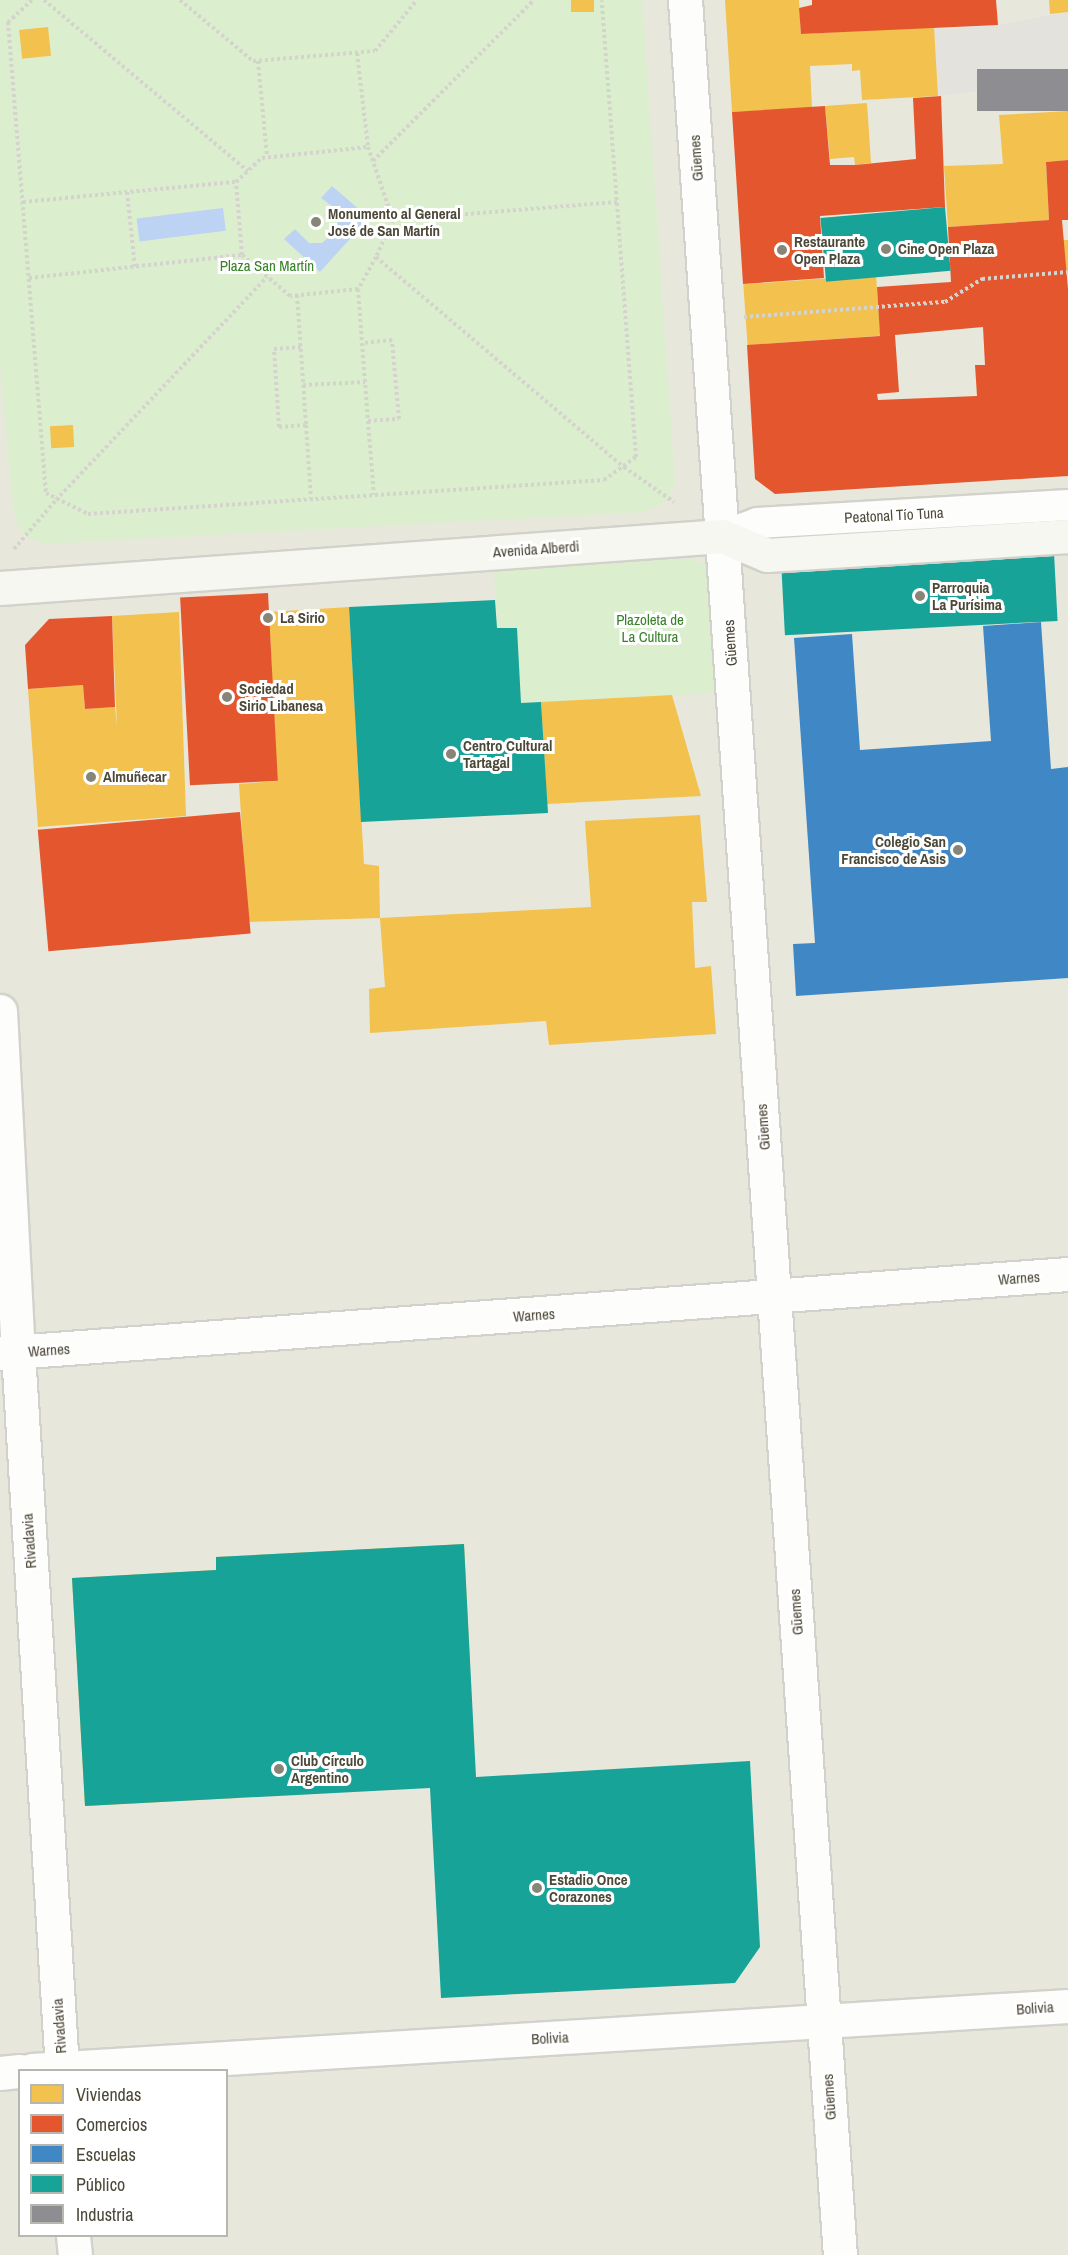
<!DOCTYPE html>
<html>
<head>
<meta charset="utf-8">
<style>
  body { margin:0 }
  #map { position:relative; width:1068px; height:2255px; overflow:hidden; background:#f4f3ee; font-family:"Archivo Narrow",sans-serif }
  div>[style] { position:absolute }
  .residential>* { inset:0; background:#e8e7db }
  .green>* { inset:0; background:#dbefce }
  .parking>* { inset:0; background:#e3e2dd }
  .water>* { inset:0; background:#bdd3f3; transform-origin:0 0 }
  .homes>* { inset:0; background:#f2c14e; transform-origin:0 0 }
  .shops>* { inset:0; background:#e4572e; transform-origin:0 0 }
  .schools>* { inset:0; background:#3f88c5 }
  .public>* { inset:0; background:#17a398; transform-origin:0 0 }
  .industry>* { inset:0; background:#8d8d92; transform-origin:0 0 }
  .path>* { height:4px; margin-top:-2px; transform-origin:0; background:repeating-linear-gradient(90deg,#d4d3cc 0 3px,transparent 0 6px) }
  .roads { filter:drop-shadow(2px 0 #d2d1cb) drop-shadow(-2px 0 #d2d1cb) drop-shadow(0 2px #d2d1cb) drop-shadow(0 -2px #d2d1cb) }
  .pedestrian>* { height:30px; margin:-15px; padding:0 15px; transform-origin:15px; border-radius:15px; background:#fdfdfc }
  .minor>* { height:33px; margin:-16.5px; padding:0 16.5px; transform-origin:16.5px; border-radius:16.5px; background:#fdfdfc }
  .secondary>* { height:33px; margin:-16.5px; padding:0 16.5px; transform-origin:16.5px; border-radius:16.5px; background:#f7f7f1 }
  .dots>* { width:16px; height:16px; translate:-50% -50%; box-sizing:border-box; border:3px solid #fff; border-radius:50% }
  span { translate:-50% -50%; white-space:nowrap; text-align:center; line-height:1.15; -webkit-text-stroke:6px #fff; paint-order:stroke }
  .street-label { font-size:15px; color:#4c4838 }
  .poi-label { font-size:15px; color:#4c4838; font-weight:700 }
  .left { translate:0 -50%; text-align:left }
  .right { translate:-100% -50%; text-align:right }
  .park-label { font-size:15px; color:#378227 }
  .legend { position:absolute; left:18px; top:2069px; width:210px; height:168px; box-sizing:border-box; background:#fff; border:2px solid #b7b6af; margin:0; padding:8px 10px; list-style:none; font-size:18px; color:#4c4838 }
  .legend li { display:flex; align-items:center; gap:12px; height:30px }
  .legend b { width:30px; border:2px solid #b7b6af }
</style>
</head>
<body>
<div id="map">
  <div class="residential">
    <div style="clip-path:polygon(evenodd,0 0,1068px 0,1068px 2255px,0 2255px,0 0,20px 2070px,226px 2070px,226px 2236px,20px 2236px,20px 2070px)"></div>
  </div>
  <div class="green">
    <div style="clip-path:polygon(0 0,642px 0,675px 482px,666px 502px,645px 512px,45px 544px,29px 539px,18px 527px,13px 506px,0 368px)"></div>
    <div style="clip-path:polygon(671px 558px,695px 560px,706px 565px,715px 575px,722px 693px,521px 703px,517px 628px,497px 628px,494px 571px)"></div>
  </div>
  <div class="parking">
    <div style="clip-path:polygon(1068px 12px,1068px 69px,977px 74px,977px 91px,938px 96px,934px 27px,944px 29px,998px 25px)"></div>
  </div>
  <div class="water">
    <div style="clip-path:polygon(332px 186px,369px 218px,320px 272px,284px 239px,295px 229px,309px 243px,322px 243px,338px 229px,337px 210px,321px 198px)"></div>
    <div style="left:223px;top:208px;width:23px;height:87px;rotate:83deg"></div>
  </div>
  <div class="homes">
    <div style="left:571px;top:0;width:23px;height:12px"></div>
    <div style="clip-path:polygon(725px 0,799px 0,801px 34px,934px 27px,938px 96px,862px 100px,860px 70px,852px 71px,852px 64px,810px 66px,812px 108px,732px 112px)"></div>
    <div style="clip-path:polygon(1049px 0,1068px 0,1068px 12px,1050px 14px)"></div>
    <div style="left:48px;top:27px;width:29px;height:29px;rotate:84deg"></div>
    <div style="clip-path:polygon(867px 103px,871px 163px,855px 165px,854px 157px,830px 159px,825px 106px)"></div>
    <div style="clip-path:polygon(1068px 111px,1068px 160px,1046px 162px,1049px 220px,948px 227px,944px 166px,1003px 164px,999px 115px)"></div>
    <div style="clip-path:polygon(1063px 240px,1068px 240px,1068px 272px,1066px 272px)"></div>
    <div style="left:876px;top:275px;width:61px;height:133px;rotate:86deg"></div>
    <div style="left:73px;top:425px;width:22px;height:23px;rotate:87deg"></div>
    <div style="left:823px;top:583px;width:35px;height:40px;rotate:87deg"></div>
    <div style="clip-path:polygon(349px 607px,364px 864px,379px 866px,380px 918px,248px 922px,239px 784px,277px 781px,269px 612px)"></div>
    <div style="clip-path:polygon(179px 612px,186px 816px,38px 827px,28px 689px,83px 685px,85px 709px,115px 707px,117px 727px,112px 616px)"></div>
    <div style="clip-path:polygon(672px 695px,701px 796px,547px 804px,541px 702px)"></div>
    <div style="clip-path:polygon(700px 815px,707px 902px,692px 902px,695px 968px,711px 966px,716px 1034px,549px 1045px,546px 1021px,370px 1033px,369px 989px,385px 987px,380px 918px,591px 907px,585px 821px)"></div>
    <div style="clip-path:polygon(464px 1544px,470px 1664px,328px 1671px,333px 1792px,294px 1795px,289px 1672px,253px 1674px,256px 1737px,234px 1737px,237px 1798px,85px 1806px,72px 1578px,216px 1570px,216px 1557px)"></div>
  </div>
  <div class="shops">
    <div style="clip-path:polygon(812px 0,996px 0,998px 25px,801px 34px,799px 8px,812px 5px)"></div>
    <div style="clip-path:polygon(941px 96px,945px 207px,820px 216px,824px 278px,743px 284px,732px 112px,825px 106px,830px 165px,855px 165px,916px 159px,913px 98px)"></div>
    <div style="clip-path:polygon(evenodd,1068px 160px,1068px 220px,1062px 220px,1068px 289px,1068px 476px,775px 494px,755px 479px,747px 345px,880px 336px,877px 287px,951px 282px,948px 227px,1049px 220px,1046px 162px,1068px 160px,983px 327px,985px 365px,975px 365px,977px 396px,878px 400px,877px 394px,899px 392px,895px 335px,983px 327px)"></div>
    <div style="left:268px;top:593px;width:188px;height:88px;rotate:87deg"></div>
    <div style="clip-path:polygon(112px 616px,115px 707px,85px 709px,83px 685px,28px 689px,25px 645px,49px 619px)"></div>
    <div style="left:240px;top:812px;width:122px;height:203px;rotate:85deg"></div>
  </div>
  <div class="schools">
    <div style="clip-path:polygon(1041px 622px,1051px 769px,1068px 767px,1068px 978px,796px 996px,793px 944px,815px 943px,794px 638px,852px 634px,860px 750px,991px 741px,983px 626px)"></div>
  </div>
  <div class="public">
    <div style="left:945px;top:207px;width:64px;height:125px;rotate:85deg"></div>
    <div style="left:1054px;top:553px;width:68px;height:273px;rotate:87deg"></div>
    <div style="clip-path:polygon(495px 600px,497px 628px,517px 628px,521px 703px,541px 702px,548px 813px,361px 822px,349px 607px)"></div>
    <div style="clip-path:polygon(464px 1544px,476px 1777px,750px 1761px,760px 1947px,735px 1983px,441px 1998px,430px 1788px,85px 1806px,72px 1578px,216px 1570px,216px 1557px)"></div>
  </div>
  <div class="industry">
    <div style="left:1068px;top:69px;width:42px;height:91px;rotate:90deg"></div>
  </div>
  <div class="path">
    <div style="left:32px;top:0;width:33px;rotate:137deg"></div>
    <div style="left:8px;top:22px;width:473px;rotate:85.4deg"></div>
    <div style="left:46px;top:493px;width:47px;rotate:26.6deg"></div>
    <div style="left:88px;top:514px;width:517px;rotate:-3.77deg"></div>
    <div style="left:604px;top:480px;width:39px;rotate:-36deg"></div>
    <div style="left:636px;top:457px;width:458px;rotate:-94.3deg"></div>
    <div style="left:44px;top:0;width:266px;rotate:40deg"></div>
    <div style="left:180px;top:0;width:95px;rotate:39.9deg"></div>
    <div style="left:253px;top:61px;width:122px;rotate:-4.7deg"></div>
    <div style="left:375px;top:51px;width:66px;rotate:-50.5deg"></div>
    <div style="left:357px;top:53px;width:95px;rotate:83.3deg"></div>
    <div style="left:258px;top:61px;width:96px;rotate:84.6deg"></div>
    <div style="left:368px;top:147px;width:77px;rotate:71.1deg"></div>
    <div style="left:393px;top:220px;width:41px;rotate:114.7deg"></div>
    <div style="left:376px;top:257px;width:37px;rotate:119deg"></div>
    <div style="left:358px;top:289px;width:68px;rotate:174.1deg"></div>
    <div style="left:290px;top:296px;width:63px;rotate:-139.5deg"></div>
    <div style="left:242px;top:255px;width:73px;rotate:-94.7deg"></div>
    <div style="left:236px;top:182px;width:35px;rotate:-43deg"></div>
    <div style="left:262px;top:158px;width:107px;rotate:-5.9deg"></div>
    <div style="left:373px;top:161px;width:228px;rotate:-45deg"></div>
    <div style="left:127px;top:192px;width:75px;rotate:83.9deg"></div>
    <div style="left:23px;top:202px;width:214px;rotate:-5.4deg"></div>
    <div style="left:393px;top:220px;width:226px;rotate:-4.6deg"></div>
    <div style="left:376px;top:257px;width:325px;rotate:40.3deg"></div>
    <div style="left:624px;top:467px;width:61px;rotate:35deg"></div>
    <div style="left:29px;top:278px;width:214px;rotate:-6.2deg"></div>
    <div style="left:358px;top:289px;width:54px;rotate:85.8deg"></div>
    <div style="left:362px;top:343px;width:78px;rotate:85.6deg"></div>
    <div style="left:368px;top:421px;width:31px;rotate:-4deg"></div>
    <div style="left:399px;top:419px;width:79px;rotate:-95.1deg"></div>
    <div style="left:392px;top:340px;width:30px;rotate:174deg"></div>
    <div style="left:297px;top:295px;width:130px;rotate:86deg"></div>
    <div style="left:306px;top:425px;width:27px;rotate:176deg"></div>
    <div style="left:279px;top:427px;width:78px;rotate:-93.7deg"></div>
    <div style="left:274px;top:349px;width:27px;rotate:-4deg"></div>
    <div style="left:744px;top:317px;width:202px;rotate:-4.3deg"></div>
    <div style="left:945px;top:302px;width:44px;rotate:-31.9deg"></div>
    <div style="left:982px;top:279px;width:86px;rotate:-4.7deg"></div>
    <div style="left:303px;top:385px;width:62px;rotate:-2.8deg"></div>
    <div style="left:368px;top:421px;width:74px;rotate:85.4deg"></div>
    <div style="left:306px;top:425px;width:74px;rotate:86.1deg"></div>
    <div style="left:14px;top:549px;width:65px;rotate:-49.4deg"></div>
    <div style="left:56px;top:500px;width:307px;rotate:-46.6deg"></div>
  </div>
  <div class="roads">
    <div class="pedestrian">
      <div style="left:722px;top:536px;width:37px;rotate:-20deg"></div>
      <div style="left:757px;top:523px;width:312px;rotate:-3.3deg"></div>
    </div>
    <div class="minor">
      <div style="left:685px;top:0;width:2260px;rotate:86.07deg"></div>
      <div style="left:0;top:1011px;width:341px;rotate:87deg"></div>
      <div style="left:18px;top:1352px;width:719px;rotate:86.49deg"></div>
      <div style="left:0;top:1353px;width:1071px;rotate:-4.23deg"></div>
      <div style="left:32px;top:2070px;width:1038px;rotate:-3.54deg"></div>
      <div style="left:0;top:2073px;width:20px;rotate:-6deg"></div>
      <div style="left:73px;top:2236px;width:19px;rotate:84deg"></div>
    </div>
    <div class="secondary">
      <div style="left:0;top:588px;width:724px;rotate:-4.12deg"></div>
      <div style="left:722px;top:536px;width:49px;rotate:22.9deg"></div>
      <div style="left:767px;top:555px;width:302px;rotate:-3.6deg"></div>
    </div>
  </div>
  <div class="dots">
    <div style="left:316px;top:222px;background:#878478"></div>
    <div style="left:886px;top:249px;background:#878478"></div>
    <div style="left:782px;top:250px;background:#878478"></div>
    <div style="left:920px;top:596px;background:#878478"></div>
    <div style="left:268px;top:618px;background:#878478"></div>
    <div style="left:227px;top:697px;background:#878478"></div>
    <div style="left:451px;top:754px;background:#878478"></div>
    <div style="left:91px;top:777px;background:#878478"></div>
    <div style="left:958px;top:850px;background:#878478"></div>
    <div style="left:279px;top:1769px;background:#878478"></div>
    <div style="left:537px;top:1888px;background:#878478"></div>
  </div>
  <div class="street-label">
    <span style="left:696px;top:158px;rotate:-94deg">Güemes</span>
    <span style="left:894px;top:515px;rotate:-3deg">Peatonal Tío Tuna</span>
    <span style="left:536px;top:549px;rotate:-4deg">Avenida Alberdi</span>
    <span style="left:730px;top:643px;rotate:-94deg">Güemes</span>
    <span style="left:763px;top:1127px;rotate:-94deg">Güemes</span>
    <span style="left:1019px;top:1278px;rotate:-4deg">Warnes</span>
    <span style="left:534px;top:1315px;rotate:-4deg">Warnes</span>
    <span style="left:49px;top:1350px;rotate:-4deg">Warnes</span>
    <span style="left:29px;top:1541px;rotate:-94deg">Rivadavia</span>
    <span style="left:796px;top:1612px;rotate:-94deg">Güemes</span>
    <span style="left:1035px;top:2008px;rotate:-4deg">Bolivia</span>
    <span style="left:59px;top:2026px;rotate:-94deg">Rivadavia</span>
    <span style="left:550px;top:2038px;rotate:-3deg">Bolivia</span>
    <span style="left:829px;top:2097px;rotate:-94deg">Güemes</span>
  </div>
  <div class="poi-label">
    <span class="left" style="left:328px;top:222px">Monumento al General<br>José de San Martín</span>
    <span class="left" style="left:794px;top:250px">Restaurante<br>Open Plaza</span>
    <span class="left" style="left:898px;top:249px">Cine Open Plaza</span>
    <span class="left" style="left:932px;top:596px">Parroquia<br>La Purísima</span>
    <span class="left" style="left:280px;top:618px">La Sirio</span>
    <span class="left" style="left:239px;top:697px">Sociedad<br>Sirio Libanesa</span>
    <span class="left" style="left:463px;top:754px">Centro Cultural<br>Tartagal</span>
    <span class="left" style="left:103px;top:777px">Almuñecar</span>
    <span class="right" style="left:946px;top:850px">Colegio San<br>Francisco de Asis</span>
    <span class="left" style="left:291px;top:1769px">Club Círculo<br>Argentino</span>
    <span class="left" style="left:549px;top:1888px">Estadio Once<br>Corazones</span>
  </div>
  <div class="park-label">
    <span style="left:267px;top:266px">Plaza San Martín</span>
    <span style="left:650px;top:628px">Plazoleta de<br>La Cultura</span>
  </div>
  <ul class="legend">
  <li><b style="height:16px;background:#f2c14e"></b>Viviendas</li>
  <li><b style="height:16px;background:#e4572e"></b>Comercios</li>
  <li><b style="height:16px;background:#3f88c5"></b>Escuelas</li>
  <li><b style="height:16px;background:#17a398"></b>Público</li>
  <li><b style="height:16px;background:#8d8d92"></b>Industria</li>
  </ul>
</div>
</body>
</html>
